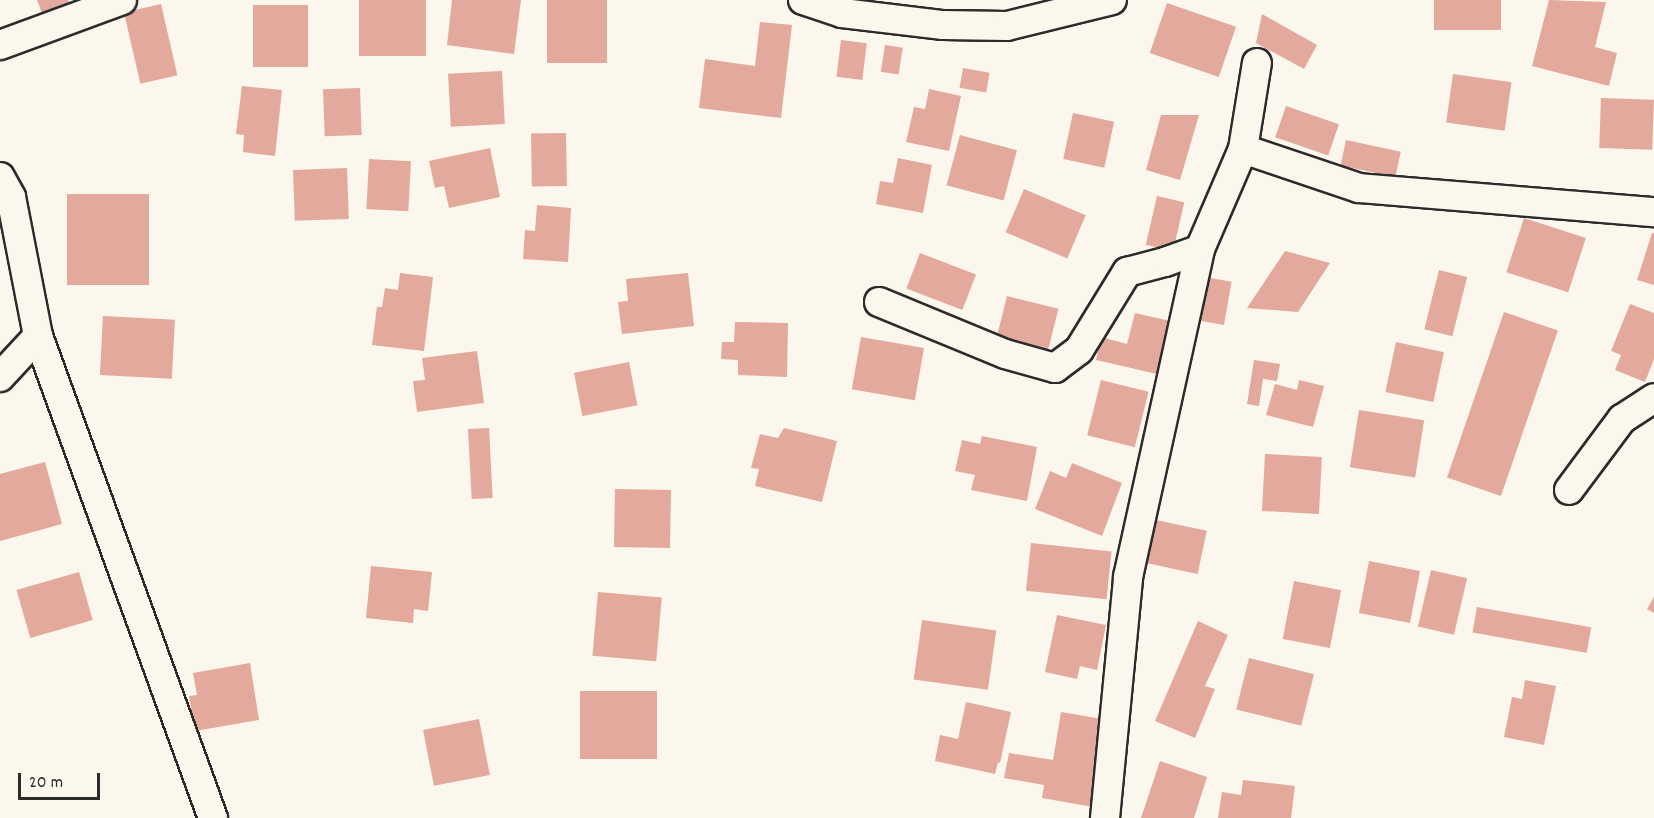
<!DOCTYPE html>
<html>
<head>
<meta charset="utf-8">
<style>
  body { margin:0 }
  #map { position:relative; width:1654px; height:818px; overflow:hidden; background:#fbf7ec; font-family:Dekko,sans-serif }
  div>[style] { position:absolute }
  .building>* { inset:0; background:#e2a99c; transform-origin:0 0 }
  .roads { filter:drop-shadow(2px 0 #2b2b2b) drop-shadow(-2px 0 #2b2b2b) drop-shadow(0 2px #2b2b2b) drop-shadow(0 -2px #2b2b2b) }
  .minor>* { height:28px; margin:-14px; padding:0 14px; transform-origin:14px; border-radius:14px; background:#fbf7ec }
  span { translate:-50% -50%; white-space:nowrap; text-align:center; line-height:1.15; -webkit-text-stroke:5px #fbf7ec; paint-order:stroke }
  .scale { position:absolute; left:18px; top:773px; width:82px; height:27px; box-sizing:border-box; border:3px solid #2b2b2b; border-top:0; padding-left:8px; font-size:18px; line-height:21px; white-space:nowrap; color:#2b2b2b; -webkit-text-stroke:4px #fbf7ec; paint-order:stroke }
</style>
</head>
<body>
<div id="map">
  <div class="building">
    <div style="clip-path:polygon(37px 0,68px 0,69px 2px,42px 13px)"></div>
    <div style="left:359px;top:0;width:67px;height:56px"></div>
    <div style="clip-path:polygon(452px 0,521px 0,514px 54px,447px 45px)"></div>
    <div style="left:547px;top:0;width:60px;height:63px"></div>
    <div style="left:1434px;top:0;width:67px;height:30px"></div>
    <div style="clip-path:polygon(1549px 0,1606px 2px,1595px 47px,1617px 53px,1609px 86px,1532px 66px)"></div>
    <div style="left:1167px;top:3px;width:73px;height:53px;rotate:19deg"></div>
    <div style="left:161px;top:4px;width:73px;height:38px;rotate:77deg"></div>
    <div style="left:253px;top:5px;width:55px;height:62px"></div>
    <div style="clip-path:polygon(1262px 14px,1317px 45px,1304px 69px,1256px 43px)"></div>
    <div style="clip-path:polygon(760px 22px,792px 25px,781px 118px,699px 108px,705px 59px,755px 66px)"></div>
    <div style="left:841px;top:40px;width:26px;height:37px;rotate:7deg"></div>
    <div style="left:885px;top:45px;width:18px;height:27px;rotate:9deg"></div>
    <div style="left:963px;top:68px;width:27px;height:20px;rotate:10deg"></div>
    <div style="left:502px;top:71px;width:53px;height:54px;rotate:87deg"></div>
    <div style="left:1453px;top:74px;width:59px;height:49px;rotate:8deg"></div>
    <div style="clip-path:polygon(242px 86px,282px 90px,275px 156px,243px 152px,244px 135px,236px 134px)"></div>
    <div style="left:360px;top:88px;width:47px;height:37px;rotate:88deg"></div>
    <div style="clip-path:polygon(929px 89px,961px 96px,949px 151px,906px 142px,914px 107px,925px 109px)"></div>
    <div style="left:1601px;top:98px;width:53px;height:50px;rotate:2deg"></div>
    <div style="left:1286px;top:106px;width:56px;height:33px;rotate:19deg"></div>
    <div style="left:1073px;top:113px;width:42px;height:47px;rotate:12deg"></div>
    <div style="clip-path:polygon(1161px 115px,1199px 115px,1180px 180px,1146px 170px)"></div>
    <div style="left:566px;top:133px;width:53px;height:35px;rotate:89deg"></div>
    <div style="left:960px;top:135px;width:59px;height:52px;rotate:15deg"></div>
    <div style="left:1346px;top:140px;width:56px;height:26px;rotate:12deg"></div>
    <div style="clip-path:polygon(490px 148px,500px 197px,449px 208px,444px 186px,435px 188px,429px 161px)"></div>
    <div style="clip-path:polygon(898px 158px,932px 165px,923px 213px,876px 204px,880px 181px,893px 183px)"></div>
    <div style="left:369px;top:159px;width:42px;height:50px;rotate:3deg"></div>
    <div style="left:347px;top:168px;width:51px;height:54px;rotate:88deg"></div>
    <div style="left:1024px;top:189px;width:67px;height:47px;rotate:23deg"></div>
    <div style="left:67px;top:194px;width:82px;height:91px"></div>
    <div style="left:1157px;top:196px;width:28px;height:50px;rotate:13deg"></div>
    <div style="clip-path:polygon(537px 205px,571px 208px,568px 262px,523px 259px,525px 230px,535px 231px)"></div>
    <div style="left:1524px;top:218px;width:65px;height:57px;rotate:18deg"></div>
    <div style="clip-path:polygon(1652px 233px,1654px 233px,1654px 285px,1637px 280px)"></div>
    <div style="clip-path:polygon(1285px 251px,1330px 263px,1298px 312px,1247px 308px)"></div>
    <div style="left:920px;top:253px;width:60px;height:38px;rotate:21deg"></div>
    <div style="left:1439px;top:270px;width:29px;height:61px;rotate:14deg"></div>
    <div style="clip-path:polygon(400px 273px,433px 277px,424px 351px,372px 345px,377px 307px,382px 307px,385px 288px,398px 290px)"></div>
    <div style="clip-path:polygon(688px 273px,694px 326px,622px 334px,618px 302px,628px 301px,626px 279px)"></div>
    <div style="left:1205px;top:277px;width:27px;height:44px;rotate:10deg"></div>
    <div style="left:1007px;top:296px;width:53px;height:44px;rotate:14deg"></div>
    <div style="clip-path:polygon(1630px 304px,1654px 313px,1654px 359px,1645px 382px,1615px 370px,1621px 355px,1611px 351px)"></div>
    <div style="left:1504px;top:312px;width:57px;height:175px;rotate:19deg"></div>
    <div style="clip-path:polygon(1135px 313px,1170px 321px,1157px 374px,1096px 360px,1101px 337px,1127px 344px)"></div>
    <div style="left:103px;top:316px;width:72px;height:59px;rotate:3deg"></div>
    <div style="clip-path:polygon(735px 322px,788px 323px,787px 377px,738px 375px,738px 360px,721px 359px,722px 342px,734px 342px)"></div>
    <div style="left:861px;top:337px;width:64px;height:53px;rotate:10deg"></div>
    <div style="left:1396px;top:342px;width:49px;height:51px;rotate:12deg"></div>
    <div style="clip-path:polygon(477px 351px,484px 403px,417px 412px,413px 381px,425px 380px,422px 358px)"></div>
    <div style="clip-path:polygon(1254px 360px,1280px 364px,1277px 381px,1263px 379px,1259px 406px,1247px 404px)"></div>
    <div style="left:629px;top:362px;width:44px;height:56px;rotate:79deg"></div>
    <div style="left:1101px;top:380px;width:49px;height:57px;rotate:14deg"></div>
    <div style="clip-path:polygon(1299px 380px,1324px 386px,1313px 427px,1266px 415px,1275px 384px,1297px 390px)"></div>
    <div style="left:1359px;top:410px;width:66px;height:58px;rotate:9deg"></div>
    <div style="left:489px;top:428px;width:70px;height:21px;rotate:87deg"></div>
    <div style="clip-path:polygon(784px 428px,837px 441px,822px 502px,755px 486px,759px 469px,751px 468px,760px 434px,778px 438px)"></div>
    <div style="clip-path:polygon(982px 436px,1037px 447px,1027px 501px,971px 490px,975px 475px,955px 471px,962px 440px,980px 444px)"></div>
    <div style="left:1265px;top:454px;width:57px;height:57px;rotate:3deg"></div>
    <div style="clip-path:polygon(45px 462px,62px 524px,0 541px,0 474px)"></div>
    <div style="clip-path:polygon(1072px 463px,1122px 483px,1102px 536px,1035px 509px,1050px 471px,1066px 478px)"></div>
    <div style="left:615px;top:489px;width:56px;height:58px;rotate:1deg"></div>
    <div style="left:1151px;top:519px;width:57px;height:44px;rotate:12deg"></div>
    <div style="left:1031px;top:543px;width:81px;height:48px;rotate:6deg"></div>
    <div style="left:1369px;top:561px;width:52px;height:53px;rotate:11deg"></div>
    <div style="clip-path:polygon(371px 566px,432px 572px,428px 611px,414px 609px,413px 623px,366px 618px)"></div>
    <div style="left:1431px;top:570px;width:37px;height:58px;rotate:13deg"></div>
    <div style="left:79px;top:572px;width:50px;height:65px;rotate:74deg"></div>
    <div style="left:1294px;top:581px;width:48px;height:59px;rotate:11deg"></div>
    <div style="left:598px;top:592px;width:64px;height:64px;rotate:5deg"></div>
    <div style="clip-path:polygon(1654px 597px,1654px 613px,1647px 609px)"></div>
    <div style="left:1477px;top:607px;width:116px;height:26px;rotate:10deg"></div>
    <div style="clip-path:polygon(1057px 615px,1106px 625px,1097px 670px,1080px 666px,1077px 679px,1045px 672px)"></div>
    <div style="left:922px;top:620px;width:75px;height:60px;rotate:8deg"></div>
    <div style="clip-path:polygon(1198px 621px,1228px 635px,1205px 686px,1215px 689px,1195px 738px,1155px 721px)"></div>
    <div style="left:1249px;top:658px;width:67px;height:53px;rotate:14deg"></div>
    <div style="clip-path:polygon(250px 663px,259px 720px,195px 731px,189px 696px,197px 695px,193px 673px)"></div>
    <div style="clip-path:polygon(1525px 680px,1556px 686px,1544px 745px,1504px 737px,1512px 697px,1522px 699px)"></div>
    <div style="left:580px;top:691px;width:77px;height:68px"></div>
    <div style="clip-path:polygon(966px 702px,1011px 712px,1000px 763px,998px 762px,995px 774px,935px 761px,940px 735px,958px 739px)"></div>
    <div style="clip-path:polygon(1061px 712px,1108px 720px,1093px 807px,1042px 798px,1044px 785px,1004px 778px,1009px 753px,1053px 760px)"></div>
    <div style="left:479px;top:719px;width:57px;height:57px;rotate:79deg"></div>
    <div style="clip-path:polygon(1160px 761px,1207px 777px,1194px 818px,1141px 818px)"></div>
    <div style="clip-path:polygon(1243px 780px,1295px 786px,1291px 818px,1218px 818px,1222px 792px,1241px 795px)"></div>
  </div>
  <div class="roads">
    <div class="minor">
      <div style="left:803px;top:0;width:41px;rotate:18.4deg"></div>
      <div style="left:842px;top:13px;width:102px;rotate:6.8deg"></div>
      <div style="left:943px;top:25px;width:64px;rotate:0.9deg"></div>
      <div style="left:1007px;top:26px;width:108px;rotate:-13.9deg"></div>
      <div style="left:0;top:45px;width:130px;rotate:-20.2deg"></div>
      <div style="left:1243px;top:149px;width:122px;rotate:18.6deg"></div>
      <div style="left:1359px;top:188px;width:296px;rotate:4.7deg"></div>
      <div style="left:0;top:177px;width:23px;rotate:61deg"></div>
      <div style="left:11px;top:197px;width:142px;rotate:79deg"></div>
      <div style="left:38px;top:336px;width:513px;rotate:70.05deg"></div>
      <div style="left:879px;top:302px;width:136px;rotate:22.4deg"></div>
      <div style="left:1005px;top:354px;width:52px;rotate:15.6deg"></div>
      <div style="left:1055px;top:368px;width:30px;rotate:-37deg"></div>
      <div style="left:1079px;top:350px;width:92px;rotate:-58.4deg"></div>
      <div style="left:1127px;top:272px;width:39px;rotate:-15deg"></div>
      <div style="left:1165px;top:262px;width:37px;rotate:-20deg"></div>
      <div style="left:0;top:377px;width:56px;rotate:-47.2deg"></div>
      <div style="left:1569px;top:490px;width:89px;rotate:-53.3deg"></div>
      <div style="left:1622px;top:419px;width:38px;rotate:-33deg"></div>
      <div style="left:1105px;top:818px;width:242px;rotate:-84.5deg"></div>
      <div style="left:1128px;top:577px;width:336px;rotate:-77.6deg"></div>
      <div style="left:1200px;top:249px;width:109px;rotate:-66.7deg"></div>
      <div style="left:1243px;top:149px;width:87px;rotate:-80.8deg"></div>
    </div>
  </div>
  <div class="scale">20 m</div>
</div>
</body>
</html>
